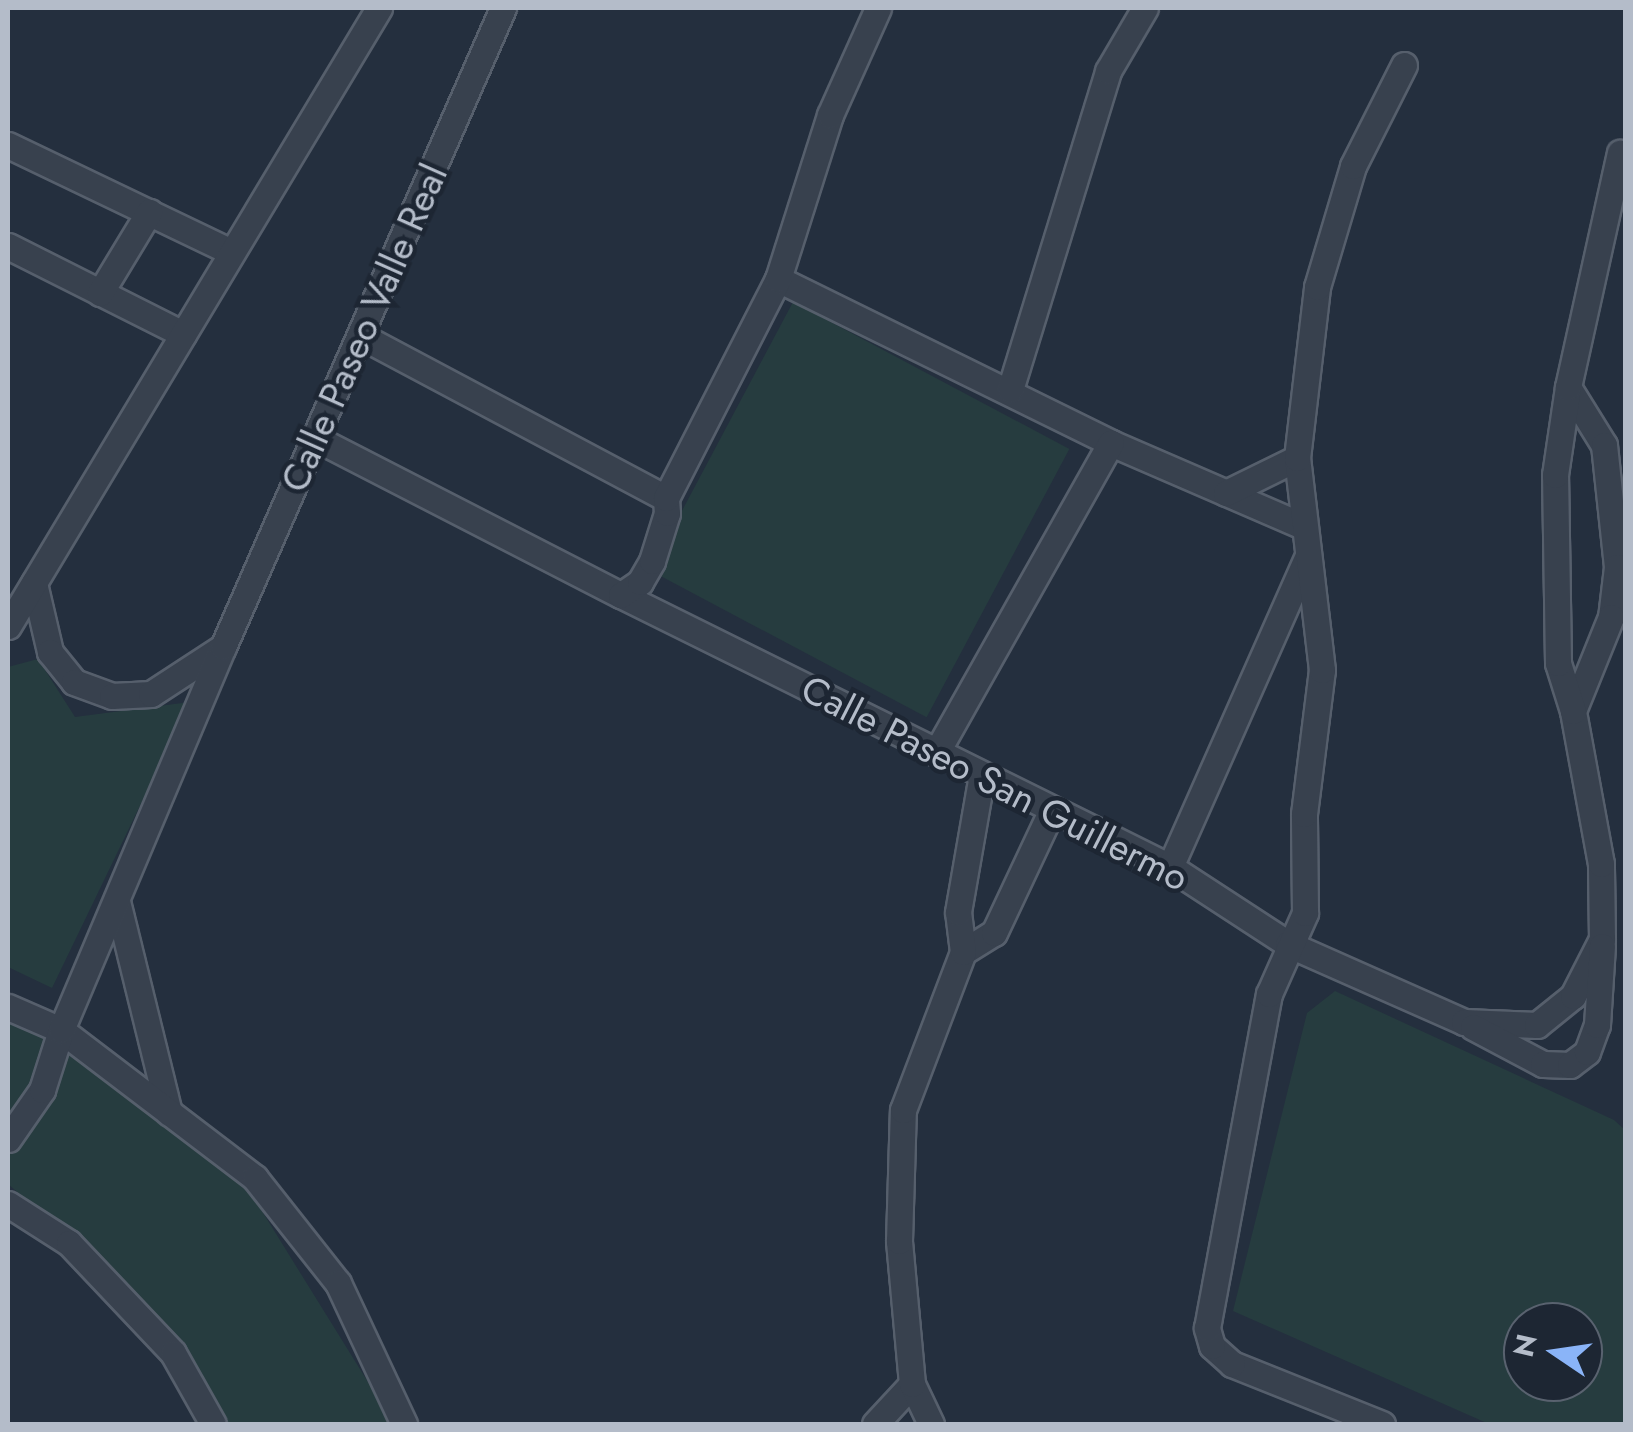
<!DOCTYPE html>
<html>
<head>
<meta charset="utf-8">
<style>
  body { margin:0 }
  #map { position:relative; width:1633px; height:1432px; overflow:hidden; background:#242f3e; font-family:Jost,sans-serif }
  div>[style] { position:absolute }
  .green>* { inset:0; background:#263c3f; transform-origin:0 0 }
  .roads { filter:drop-shadow(2px 0 #565f6c) drop-shadow(-2px 0 #565f6c) drop-shadow(0 2px #565f6c) drop-shadow(0 -2px #565f6c) }
  .minor>* { height:25px; margin:-12.5px; padding:0 12.5px; transform-origin:12.5px; border-radius:12.5px; background:#38414e }
  span { translate:-50% -50%; white-space:nowrap; text-align:center; line-height:1.15; -webkit-text-stroke:9px #1d2633; paint-order:stroke }
  .street-label { font-size:38px; color:#b4bcc9 }
  .frame { position:absolute; inset:0; border:10px solid #b4bcc9; pointer-events:none }
  .north { position:absolute; left:1503px; top:1302px; width:100px; height:100px; box-sizing:border-box; background:#1d2633; border:2px solid #59626f; border-radius:50%; rotate:283deg; font-size:28px; font-weight:700; line-height:40px; text-align:center; color:#b4bcc9 }
  .north::after { content:''; display:block; margin:auto; width:35px; height:45px; background:#8ab4f8; clip-path:polygon(50% 0,100% 100%,50% 72%,0 100%) }
</style>
</head>
<body>
<div id="map">
  <div class="green">
    <div style="left:793px;top:302px;width:313px;height:304px;rotate:28deg"></div>
    <div style="clip-path:polygon(38px 659px,75px 717px,190px 702px,52px 988px,8px 967px,8px 667px)"></div>
    <div style="clip-path:polygon(evenodd,1335px 991px,1614px 1120px,1625px 1130px,1625px 1424px,1489px 1424px,1233px 1311px,1307px 1013px,1335px 991px,1523px 1322px,1583px 1322px,1583px 1382px,1523px 1382px,1523px 1322px)"></div>
    <div style="clip-path:polygon(8px 1020px,80px 1054px,247px 1187px,394px 1424px,220px 1424px,201px 1376px,88px 1253px,8px 1184px)"></div>
  </div>
  <div class="roads">
    <div class="minor">
      <div style="left:8px;top:145px;width:247px;rotate:25.6deg"></div>
      <div style="left:8px;top:246px;width:196px;rotate:26.7deg"></div>
      <div style="left:778px;top:279px;width:371px;rotate:26.2deg"></div>
      <div style="left:1111px;top:443px;width:209px;rotate:23.4deg"></div>
      <div style="left:100px;top:293px;width:95px;rotate:-58.8deg"></div>
      <div style="left:361px;top:336px;width:345px;rotate:28deg"></div>
      <div style="left:1568px;top:387px;width:68px;rotate:58.2deg"></div>
      <div style="left:1604px;top:445px;width:123px;rotate:83.9deg"></div>
      <div style="left:1617px;top:567px;width:50px;rotate:96.8deg"></div>
      <div style="left:1611px;top:617px;width:101px;rotate:112deg"></div>
      <div style="left:1010px;top:390px;width:334px;rotate:-72.9deg"></div>
      <div style="left:1108px;top:71px;width:73px;rotate:-59.6deg"></div>
      <div style="left:317px;top:439px;width:342px;rotate:27.2deg"></div>
      <div style="left:621px;top:595px;width:613px;rotate:26.36deg"></div>
      <div style="left:1170px;top:867px;width:141px;rotate:33.1deg"></div>
      <div style="left:1288px;top:944px;width:193px;rotate:23.9deg"></div>
      <div style="left:1464px;top:1022px;width:73px;rotate:2.4deg"></div>
      <div style="left:1537px;top:1025px;width:46px;rotate:-38.9deg"></div>
      <div style="left:1573px;top:996px;width:64px;rotate:-63deg"></div>
      <div style="left:1602px;top:939px;width:75px;rotate:-90.8deg"></div>
      <div style="left:1601px;top:864px;width:156px;rotate:-100.4deg"></div>
      <div style="left:1573px;top:711px;width:50px;rotate:-107.4deg"></div>
      <div style="left:1558px;top:663px;width:188px;rotate:-90.9deg"></div>
      <div style="left:1555px;top:475px;width:89px;rotate:-81.6deg"></div>
      <div style="left:1568px;top:387px;width:240px;rotate:-77.5deg"></div>
      <div style="left:1226px;top:493px;width:79px;rotate:-26.2deg"></div>
      <div style="left:34px;top:583px;width:71px;rotate:76.9deg"></div>
      <div style="left:50px;top:652px;width:38px;rotate:51deg"></div>
      <div style="left:74px;top:682px;width:40px;rotate:20.2deg"></div>
      <div style="left:112px;top:696px;width:39px;rotate:-3deg"></div>
      <div style="left:151px;top:694px;width:86px;rotate:-33.1deg"></div>
      <div style="left:621px;top:595px;width:23px;rotate:-34deg"></div>
      <div style="left:640px;top:582px;width:24px;rotate:-60deg"></div>
      <div style="left:652px;top:561px;width:50px;rotate:-72.6deg"></div>
      <div style="left:667px;top:513px;width:15px;rotate:-94deg"></div>
      <div style="left:666px;top:498px;width:246px;rotate:-62.9deg"></div>
      <div style="left:778px;top:279px;width:172px;rotate:-72.4deg"></div>
      <div style="left:830px;top:115px;width:117px;rotate:-65.8deg"></div>
      <div style="left:8px;top:626px;width:721px;rotate:-59.02deg"></div>
      <div style="left:936px;top:753px;width:356px;rotate:-60.6deg"></div>
      <div style="left:1170px;top:867px;width:340px;rotate:-66.1deg"></div>
      <div style="left:117px;top:901px;width:218px;rotate:76.2deg"></div>
      <div style="left:963px;top:952px;width:36px;rotate:-32deg"></div>
      <div style="left:994px;top:933px;width:136px;rotate:-64.8deg"></div>
      <div style="left:8px;top:1007px;width:58px;rotate:23.5deg"></div>
      <div style="left:61px;top:1030px;width:244px;rotate:37.3deg"></div>
      <div style="left:255px;top:1178px;width:134px;rotate:51.7deg"></div>
      <div style="left:338px;top:1283px;width:156px;rotate:64.9deg"></div>
      <div style="left:1473px;top:1027px;width:79px;rotate:27.9deg"></div>
      <div style="left:1543px;top:1064px;width:27px;rotate:2deg"></div>
      <div style="left:1570px;top:1065px;width:21px;rotate:-37deg"></div>
      <div style="left:1587px;top:1052px;width:29px;rotate:-70deg"></div>
      <div style="left:1597px;top:1025px;width:79px;rotate:-86.4deg"></div>
      <div style="left:8px;top:1139px;width:60px;rotate:-55.2deg"></div>
      <div style="left:42px;top:1090px;width:63px;rotate:-72.4deg"></div>
      <div style="left:61px;top:1030px;width:416px;rotate:-67.1deg"></div>
      <div style="left:223px;top:647px;width:698px;rotate:-66.34deg"></div>
      <div style="left:8px;top:1204px;width:72px;rotate:32.6deg"></div>
      <div style="left:69px;top:1243px;width:151px;rotate:46.6deg"></div>
      <div style="left:173px;top:1353px;width:81px;rotate:60.6deg"></div>
      <div style="left:875px;top:1424px;width:54px;rotate:-47.2deg"></div>
      <div style="left:931px;top:1424px;width:44px;rotate:-115.4deg"></div>
      <div style="left:912px;top:1384px;width:144px;rotate:-95.2deg"></div>
      <div style="left:899px;top:1241px;width:131px;rotate:-88.3deg"></div>
      <div style="left:903px;top:1110px;width:169px;rotate:-69.2deg"></div>
      <div style="left:963px;top:952px;width:40px;rotate:-97.1deg"></div>
      <div style="left:958px;top:912px;width:139px;rotate:-80.1deg"></div>
      <div style="left:1382px;top:1424px;width:162px;rotate:-158.2deg"></div>
      <div style="left:1232px;top:1364px;width:27px;rotate:-138deg"></div>
      <div style="left:1212px;top:1346px;width:19px;rotate:-106deg"></div>
      <div style="left:1207px;top:1328px;width:340px;rotate:-79.5deg"></div>
      <div style="left:1269px;top:994px;width:89px;rotate:-66deg"></div>
      <div style="left:1305px;top:913px;width:99px;rotate:-90.6deg"></div>
      <div style="left:1304px;top:814px;width:145px;rotate:-82.9deg"></div>
      <div style="left:1322px;top:670px;width:213px;rotate:-96.7deg"></div>
      <div style="left:1297px;top:458px;width:172px;rotate:-83.3deg"></div>
      <div style="left:1317px;top:287px;width:126px;rotate:-73.4deg"></div>
      <div style="left:1353px;top:166px;width:113px;rotate:-63.2deg"></div>
    </div>
  </div>
  <div class="street-label">
    <span style="left:364px;top:328px;rotate:-66deg">Calle Paseo Valle Real</span>
    <span style="left:995px;top:783px;rotate:27deg">Calle Paseo San Guillermo</span>
  </div>
  <div class="frame"></div>
  <div class="north">N</div>
</div>
</body>
</html>
